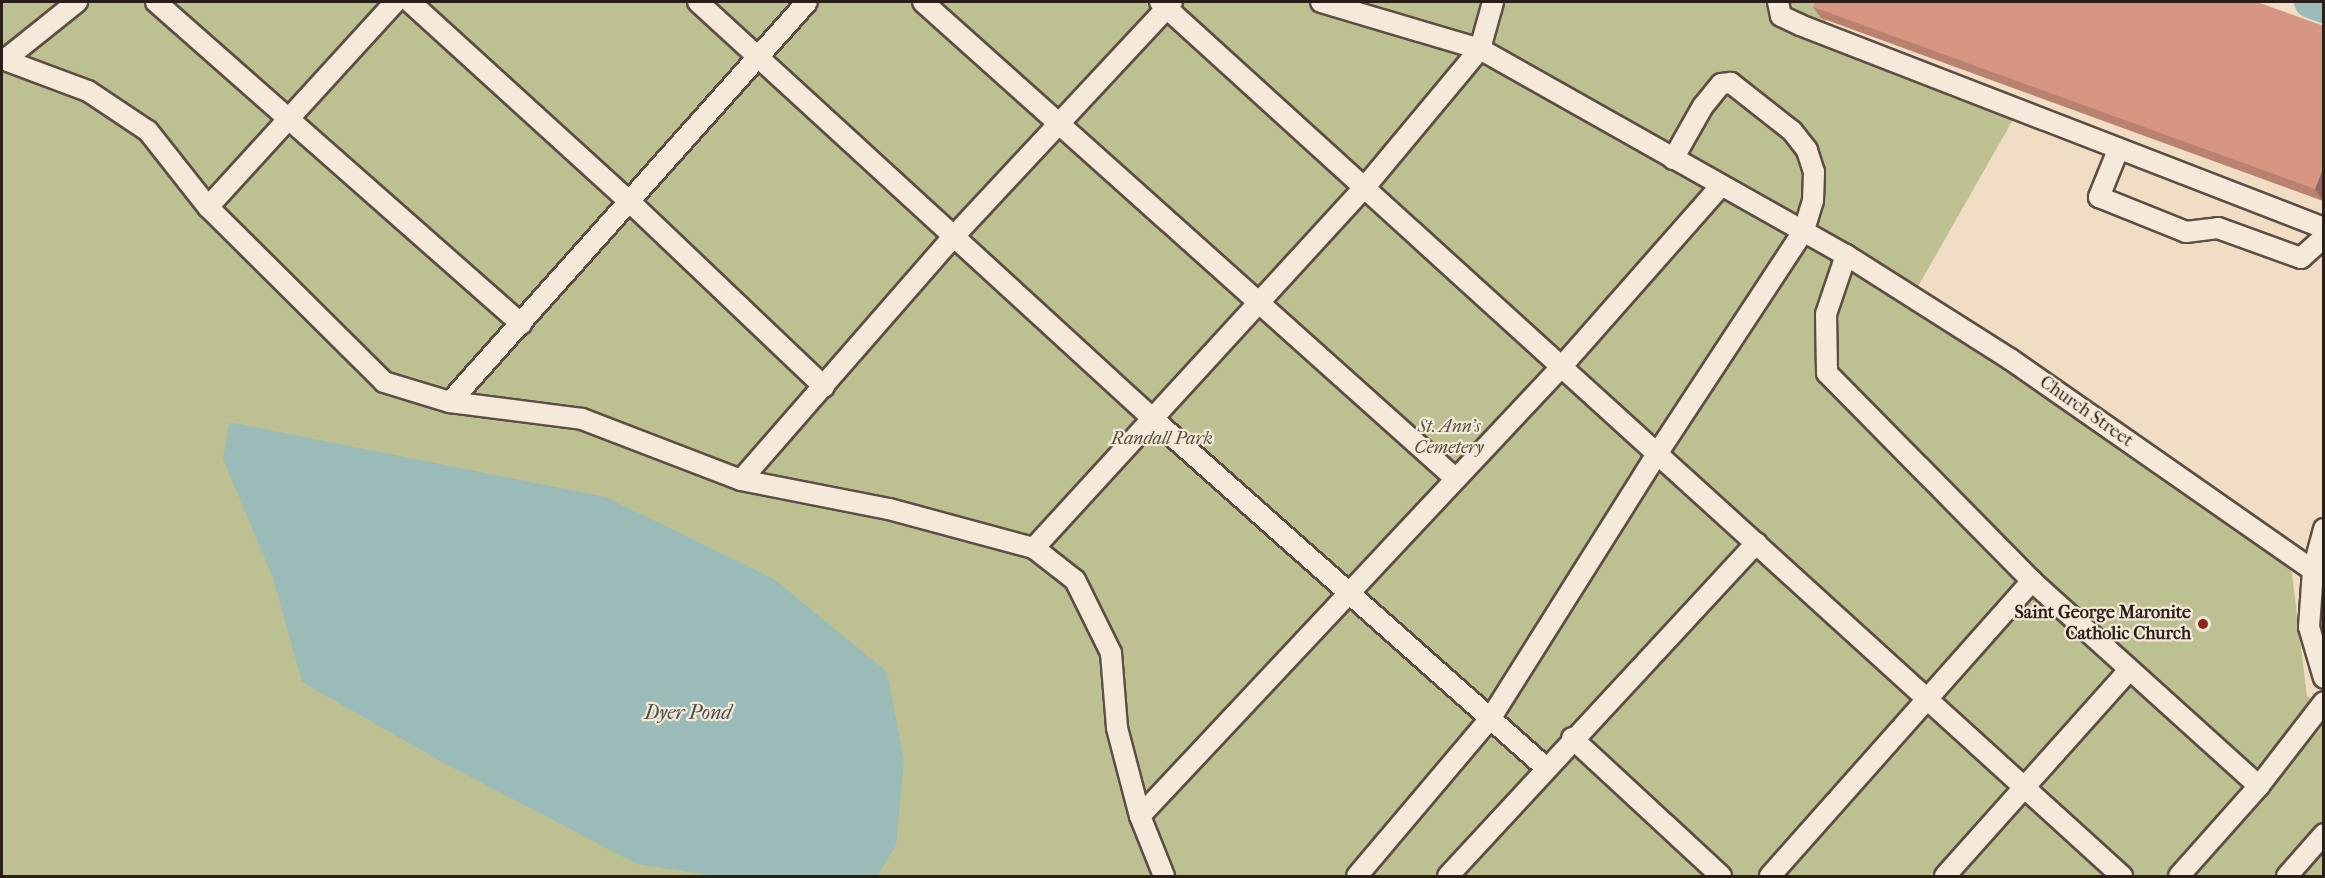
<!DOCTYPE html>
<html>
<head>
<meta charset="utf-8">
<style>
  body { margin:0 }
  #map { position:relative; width:2325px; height:878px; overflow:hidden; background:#f0ddc4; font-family:"IM FELL French Canon",serif }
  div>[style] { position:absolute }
  .green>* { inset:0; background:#bdc091 }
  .water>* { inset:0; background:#9abbb7 }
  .river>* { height:32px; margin:-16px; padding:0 16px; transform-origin:16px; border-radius:16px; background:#9abbb7 }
  .roads { filter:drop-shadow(2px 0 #5c4e44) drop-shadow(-2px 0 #5c4e44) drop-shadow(0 2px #5c4e44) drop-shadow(0 -2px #5c4e44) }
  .minor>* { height:20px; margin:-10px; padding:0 10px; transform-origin:10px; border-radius:10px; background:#f5e9d9 }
  .wall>* { inset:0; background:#b98170 }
  .shaded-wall>* { inset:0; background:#96695b }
  .building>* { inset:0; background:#d79682 }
  .dots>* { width:16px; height:16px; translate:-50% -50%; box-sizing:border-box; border:3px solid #f5e9d9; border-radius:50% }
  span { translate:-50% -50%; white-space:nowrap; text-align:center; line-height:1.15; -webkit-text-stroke:4.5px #f5e9d9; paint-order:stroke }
  .street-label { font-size:18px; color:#2a1e19 }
  .park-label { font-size:18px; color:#564f3d; font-style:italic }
  .poi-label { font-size:18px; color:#2a1e19; font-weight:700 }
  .right { translate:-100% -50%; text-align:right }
  .water-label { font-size:20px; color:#4c4d48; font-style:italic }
  .frame { position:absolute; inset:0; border:3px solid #2a1e19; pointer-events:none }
</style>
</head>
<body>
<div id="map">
  <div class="green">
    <div style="clip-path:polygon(2px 2px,1832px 2px,1824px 28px,2023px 102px,1912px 297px,2290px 558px,2307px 696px,2323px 708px,2323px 876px,2px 876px)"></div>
  </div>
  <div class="water">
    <div style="clip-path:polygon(229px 422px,606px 497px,774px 579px,887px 672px,904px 761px,896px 845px,877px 876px,715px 876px,637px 864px,444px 763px,302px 682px,273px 578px,223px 459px)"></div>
  </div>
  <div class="river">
    <div style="left:2310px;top:2px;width:15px;rotate:20deg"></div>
  </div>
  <div class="roads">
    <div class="minor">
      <div style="left:156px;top:2px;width:487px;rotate:41.4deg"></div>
      <div style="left:410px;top:2px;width:297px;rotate:42.3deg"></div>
      <div style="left:630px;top:202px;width:268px;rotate:43.6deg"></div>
      <div style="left:698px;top:2px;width:616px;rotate:42.5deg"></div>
      <div style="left:1152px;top:418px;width:526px;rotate:41.61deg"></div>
      <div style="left:923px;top:2px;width:715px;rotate:41.83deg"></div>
      <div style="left:1160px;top:2px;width:1300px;rotate:42.26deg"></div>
      <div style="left:1321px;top:2px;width:166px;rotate:16.5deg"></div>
      <div style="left:1480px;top:49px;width:420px;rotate:29.4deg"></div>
      <div style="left:1846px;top:255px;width:62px;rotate:108.7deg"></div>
      <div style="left:1826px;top:314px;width:59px;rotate:89deg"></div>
      <div style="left:1827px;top:373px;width:292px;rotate:45.4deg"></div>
      <div style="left:2032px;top:581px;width:306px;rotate:42.1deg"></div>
      <div style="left:1778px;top:2px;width:14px;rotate:78deg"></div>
      <div style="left:1781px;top:16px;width:21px;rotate:25deg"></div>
      <div style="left:1800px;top:25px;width:562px;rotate:21.18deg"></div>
      <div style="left:7px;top:58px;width:90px;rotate:-38.7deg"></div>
      <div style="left:2px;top:59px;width:92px;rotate:20.4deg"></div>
      <div style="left:88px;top:91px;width:72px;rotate:33.7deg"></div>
      <div style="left:148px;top:131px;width:97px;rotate:51.7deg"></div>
      <div style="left:208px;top:207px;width:248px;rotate:44.8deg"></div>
      <div style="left:384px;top:382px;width:69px;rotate:16.9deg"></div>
      <div style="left:450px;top:402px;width:133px;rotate:7.3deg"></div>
      <div style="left:582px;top:419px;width:170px;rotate:21deg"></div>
      <div style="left:741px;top:480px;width:325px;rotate:-48.9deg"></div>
      <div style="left:955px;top:235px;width:318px;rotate:-47deg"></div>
      <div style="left:2118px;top:150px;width:51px;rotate:112deg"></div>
      <div style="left:2099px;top:197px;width:94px;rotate:21.9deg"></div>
      <div style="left:2186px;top:232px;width:32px;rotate:-7deg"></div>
      <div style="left:2218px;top:228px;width:88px;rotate:19.9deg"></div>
      <div style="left:2301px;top:258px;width:31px;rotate:-42deg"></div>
      <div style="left:208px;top:207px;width:277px;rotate:-47.6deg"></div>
      <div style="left:1846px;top:255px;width:194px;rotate:32.4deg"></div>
      <div style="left:2010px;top:359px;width:369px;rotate:34.9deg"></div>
      <div style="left:2313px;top:570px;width:11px;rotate:15deg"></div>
      <div style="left:450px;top:402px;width:536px;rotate:-48.25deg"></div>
      <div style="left:741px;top:480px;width:151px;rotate:11.1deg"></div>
      <div style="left:889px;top:509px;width:150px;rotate:15.1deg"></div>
      <div style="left:1034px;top:548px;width:52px;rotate:38deg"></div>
      <div style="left:1075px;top:580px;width:81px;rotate:63.7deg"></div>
      <div style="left:1111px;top:653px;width:75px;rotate:85.4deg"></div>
      <div style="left:1117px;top:728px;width:91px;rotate:75.4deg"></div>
      <div style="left:1140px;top:816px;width:65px;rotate:68.2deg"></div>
      <div style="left:2324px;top:529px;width:42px;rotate:105deg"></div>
      <div style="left:2313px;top:570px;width:57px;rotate:94deg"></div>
      <div style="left:2309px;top:627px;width:53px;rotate:73.6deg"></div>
      <div style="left:1034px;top:548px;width:490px;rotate:-47.5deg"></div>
      <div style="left:1365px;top:187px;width:180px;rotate:-50.2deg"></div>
      <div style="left:1480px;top:49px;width:49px;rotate:-74.5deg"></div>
      <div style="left:1572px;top:738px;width:203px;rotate:42.8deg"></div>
      <div style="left:1140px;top:816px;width:618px;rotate:-46.83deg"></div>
      <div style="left:1563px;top:365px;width:239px;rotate:-48.6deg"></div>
      <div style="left:1357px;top:876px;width:209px;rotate:-49.8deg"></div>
      <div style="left:1492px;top:716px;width:310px;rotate:-57.8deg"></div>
      <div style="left:1657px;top:454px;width:268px;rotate:-56.7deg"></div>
      <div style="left:1804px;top:230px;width:30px;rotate:-73deg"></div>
      <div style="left:1813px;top:201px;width:29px;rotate:-88deg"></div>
      <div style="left:1814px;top:172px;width:23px;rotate:-108deg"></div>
      <div style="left:1807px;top:150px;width:24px;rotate:-128deg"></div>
      <div style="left:1792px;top:131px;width:78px;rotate:-141.8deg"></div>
      <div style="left:1731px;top:83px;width:10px;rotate:174deg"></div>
      <div style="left:1721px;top:84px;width:28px;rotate:129deg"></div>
      <div style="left:1703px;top:106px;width:61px;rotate:119.5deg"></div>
      <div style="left:1448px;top:876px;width:454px;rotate:-47.2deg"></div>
      <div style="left:1770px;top:876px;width:395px;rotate:-48.4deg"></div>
      <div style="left:1945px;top:876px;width:276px;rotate:-48.2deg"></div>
      <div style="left:2179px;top:876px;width:120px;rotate:-48.4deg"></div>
      <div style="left:2259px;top:786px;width:106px;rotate:-52.3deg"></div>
      <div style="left:2287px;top:876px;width:56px;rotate:-48.6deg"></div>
    </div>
  </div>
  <div class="wall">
    <div style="clip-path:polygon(2257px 2px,2323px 201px,1821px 18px,1813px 7px)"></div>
  </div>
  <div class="shaded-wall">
    <div style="clip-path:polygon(2324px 165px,2324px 199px,2323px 201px,2315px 189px)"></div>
  </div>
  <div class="building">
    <div style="clip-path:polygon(1815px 2px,2257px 2px,2324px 26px,2324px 165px,2315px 189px,1813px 7px)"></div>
  </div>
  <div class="dots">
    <div style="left:2203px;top:624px;background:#8f2418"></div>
  </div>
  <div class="street-label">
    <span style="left:2086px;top:412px;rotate:35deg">Church Street</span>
  </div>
  <div class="park-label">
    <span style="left:1449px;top:438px">St. Ann's<br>Cemetery</span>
    <span style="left:1162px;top:439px">Randall Park</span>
  </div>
  <div class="poi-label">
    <span class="right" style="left:2191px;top:624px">Saint George Maronite<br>Catholic Church</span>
  </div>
  <div class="water-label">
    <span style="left:688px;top:712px">Dyer Pond</span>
  </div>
  <div class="frame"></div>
</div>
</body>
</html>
